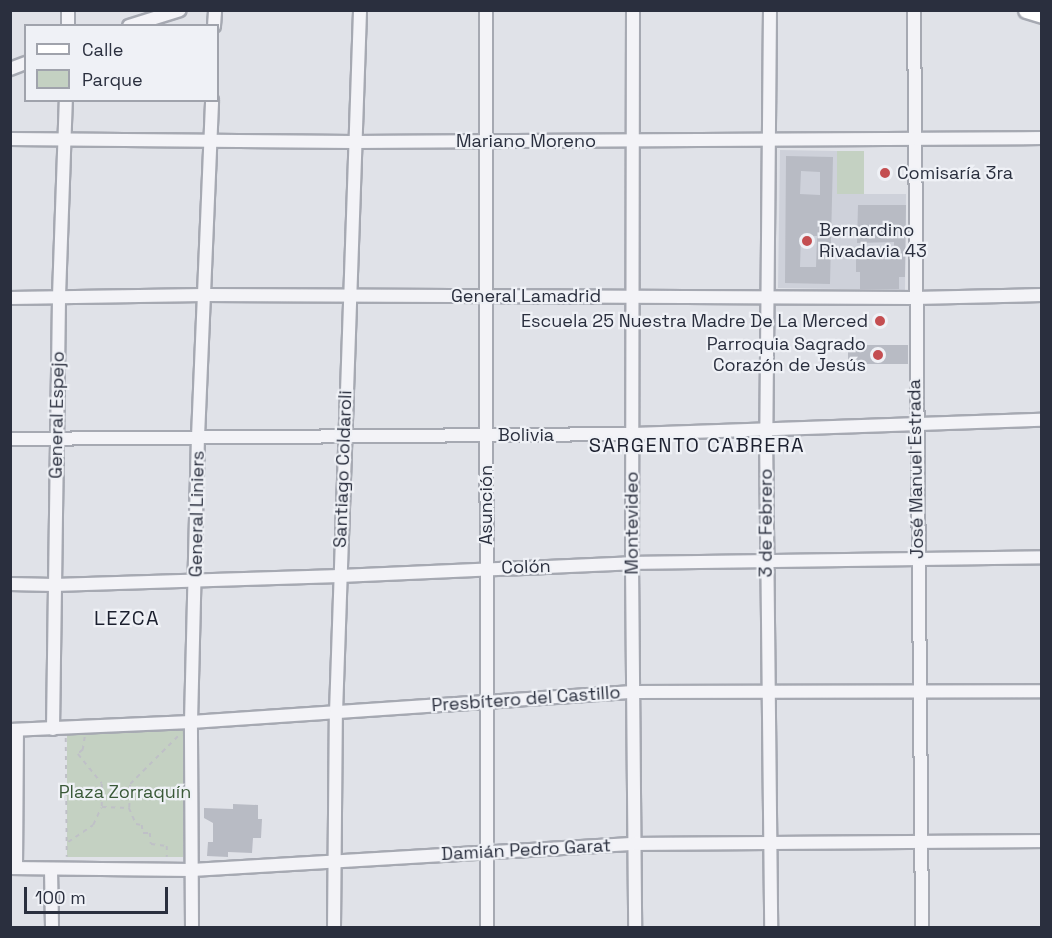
<!DOCTYPE html>
<html>
<head>
<meta charset="utf-8">
<style>
  body { margin:0 }
  #map { position:relative; width:1052px; height:938px; overflow:hidden; background:#e0e2e8; font-family:"Space Grotesk",sans-serif }
  div>[style] { position:absolute }
  .built>* { inset:0; background:#ced1da }
  .green>* { inset:0; background:#c4d1c2; transform-origin:0 0 }
  .building>* { inset:0; background:#b8bbc4; transform-origin:0 0 }
  .path>* { height:1.5px; margin-top:-0.75px; transform-origin:0; background:repeating-linear-gradient(90deg,#bfc0c7 0 4.5px,transparent 0 9px) }
  .roads { filter:drop-shadow(2px 0 #a6a9b2) drop-shadow(-2px 0 #a6a9b2) drop-shadow(0 2px #a6a9b2) drop-shadow(0 -2px #a6a9b2) }
  .minor>* { height:12px; margin:-6px; padding:0 6px; transform-origin:6px; border-radius:6px; background:#f3f3f7 }
  .major>* { height:15px; margin:-7.5px; padding:0 7.5px; transform-origin:7.5px; border-radius:7.5px; background:#fff }
  .dots>* { width:16px; height:16px; translate:-50% -50%; box-sizing:border-box; border:3px solid #eff1f6; border-radius:50% }
  span { translate:-50% -50%; white-space:nowrap; text-align:center; line-height:1.15; -webkit-text-stroke:4.5px #eff1f6; paint-order:stroke }
  .street-label { font-size:18px; color:#2a2f3e }
  .poi-label { font-size:18px; color:#2a2f3e }
  .left { translate:0 -50%; text-align:left }
  .right { translate:-100% -50%; text-align:right }
  .park-label { font-size:18px; color:#3a5938 }
  .neighbourhood-label { font-size:20px; color:#1c202f; letter-spacing:1.5px }
  .frame { position:absolute; inset:0; border:12px solid #2a2f3e; pointer-events:none }
  .legend { position:absolute; left:24px; top:24px; width:195px; height:78px; box-sizing:border-box; background:#eff1f6; border:2px solid #a0a3ac; margin:0; padding:8px 10px; list-style:none; font-size:18px; color:#2a2f3e }
  .legend li { display:flex; align-items:center; gap:12px; height:30px }
  .legend b { width:30px; border:2px solid #a0a3ac }
  .scale { position:absolute; left:24px; top:887px; width:144px; height:27px; box-sizing:border-box; border:3px solid #2a2f3e; border-top:0; padding-left:8px; font-size:18px; line-height:21px; white-space:nowrap; color:#2a2f3e; -webkit-text-stroke:4px #eff1f6; paint-order:stroke }
</style>
</head>
<body>
<div id="map">
  <div class="built">
    <div style="clip-path:polygon(780px 150px,837px 151px,837px 194px,906px 194px,905px 290px,778px 288px)"></div>
  </div>
  <div class="green">
    <div style="left:837px;top:151px;width:27px;height:43px"></div>
    <div style="left:67px;top:726px;width:116px;height:131px"></div>
  </div>
  <div class="building">
    <div style="clip-path:polygon(evenodd,786px 156px,833px 157px,830px 284px,785px 283px,786px 156px,801px 171px,820px 172px,820px 195px,800px 194px,801px 171px,786px 156px,801px 236px,817px 236px,816px 267px,800px 267px,801px 236px)"></div>
    <div style="clip-path:polygon(858px 205px,906px 205px,905px 277px,899px 277px,899px 289px,860px 289px,860px 272px,856px 272px,856px 259px,894px 259px,894px 242px,857px 243px)"></div>
    <div style="left:908px;top:345px;width:19px;height:60px;rotate:90deg"></div>
    <div style="clip-path:polygon(233px 804px,258px 805px,258px 819px,262px 819px,261px 838px,253px 838px,252px 853px,228px 852px,228px 857px,207px 856px,208px 842px,213px 842px,213px 823px,204px 818px,204px 808px,233px 809px)"></div>
  </div>
  <div class="path">
    <div style="left:85px;top:737px;width:13px;rotate:99deg"></div>
    <div style="left:83px;top:750px;width:6px;rotate:141deg"></div>
    <div style="left:78px;top:754px;width:38px;rotate:51deg"></div>
    <div style="left:102px;top:784px;width:23px;rotate:90deg"></div>
    <div style="left:102px;top:807px;width:27px;rotate:2deg"></div>
    <div style="left:129px;top:808px;width:17px;rotate:66deg"></div>
    <div style="left:136px;top:824px;width:6px;rotate:9deg"></div>
    <div style="left:142px;top:825px;width:8px;rotate:83deg"></div>
    <div style="left:143px;top:833px;width:7px"></div>
    <div style="left:150px;top:833px;width:11px;rotate:85deg"></div>
    <div style="left:151px;top:844px;width:16px;rotate:7deg"></div>
    <div style="left:167px;top:846px;width:11px;rotate:90deg"></div>
    <div style="left:66px;top:738px;width:119px;rotate:89.5deg"></div>
    <div style="left:129px;top:808px;width:24px;rotate:-88deg"></div>
    <div style="left:130px;top:784px;width:71px;rotate:-45deg"></div>
    <div style="left:68px;top:842px;width:30px;rotate:-34deg"></div>
    <div style="left:93px;top:825px;width:19px;rotate:-65deg"></div>
  </div>
  <div class="roads">
    <div class="minor">
      <div style="left:486px;top:10px;width:918px;rotate:89.94deg"></div>
      <div style="left:633px;top:10px;width:553px;rotate:90.1deg"></div>
      <div style="left:632px;top:563px;width:365px;rotate:89.5deg"></div>
      <div style="left:770px;top:10px;width:420px;rotate:90.5deg"></div>
      <div style="left:766px;top:430px;width:498px;rotate:89.4deg"></div>
      <div style="left:914px;top:10px;width:918px;rotate:89.5deg"></div>
      <div style="left:68px;top:26px;width:16px;rotate:-90deg"></div>
      <div style="left:129px;top:26px;width:53px;rotate:-17.4deg"></div>
      <div style="left:214px;top:26px;width:16px;rotate:-86deg"></div>
      <div style="left:10px;top:69px;width:17px;rotate:-21deg"></div>
      <div style="left:10px;top:139px;width:343px;rotate:0.5deg"></div>
      <div style="left:353px;top:142px;width:689px;rotate:-0.33deg"></div>
      <div style="left:10px;top:298px;width:194px;rotate:-0.9deg"></div>
      <div style="left:204px;top:295px;width:710px;rotate:0.24deg"></div>
      <div style="left:914px;top:298px;width:128px;rotate:-1.3deg"></div>
      <div style="left:10px;top:439px;width:622px;rotate:-0.46deg"></div>
      <div style="left:632px;top:434px;width:410px;rotate:-2deg"></div>
      <div style="left:10px;top:584px;width:44px;rotate:1.3deg"></div>
      <div style="left:54px;top:585px;width:286px;rotate:-1.8deg"></div>
      <div style="left:340px;top:576px;width:292px;rotate:-2.5deg"></div>
      <div style="left:632px;top:563px;width:410px;rotate:-0.8deg"></div>
      <div style="left:53px;top:729px;width:433px;rotate:-89.2deg"></div>
      <div style="left:59px;top:296px;width:196px;rotate:-88deg"></div>
      <div style="left:10px;top:730px;width:181px;rotate:-2.5deg"></div>
      <div style="left:191px;top:722px;width:443px;rotate:-3.9deg"></div>
      <div style="left:633px;top:692px;width:409px;rotate:-0.1deg"></div>
      <div style="left:10px;top:868px;width:182px;rotate:0.6deg"></div>
      <div style="left:192px;top:870px;width:444px;rotate:-3.4deg"></div>
      <div style="left:635px;top:844px;width:407px;rotate:-0.4deg"></div>
      <div style="left:16px;top:868px;width:138px;rotate:-89.6deg"></div>
      <div style="left:51px;top:869px;width:59px;rotate:89deg"></div>
      <div style="left:192px;top:928px;width:206px;rotate:-90.3deg"></div>
      <div style="left:191px;top:722px;width:285px;rotate:-88.6deg"></div>
      <div style="left:198px;top:437px;width:337px;rotate:-87.6deg"></div>
      <div style="left:334px;top:928px;width:215px;rotate:-89.5deg"></div>
      <div style="left:336px;top:713px;width:703px;rotate:-88.04deg"></div>
    </div>
    <div class="major">
      <div style="left:1026px;top:10px;width:17px;rotate:17deg"></div>
    </div>
  </div>
  <div class="dots">
    <div style="left:885px;top:173px;background:#c44e51"></div>
    <div style="left:807px;top:241px;background:#c44e51"></div>
    <div style="left:880px;top:321px;background:#c44e51"></div>
    <div style="left:878px;top:355px;background:#c44e51"></div>
  </div>
  <div class="street-label">
    <span style="left:526px;top:141px">Mariano Moreno</span>
    <span style="left:526px;top:296px">General Lamadrid</span>
    <span style="left:57px;top:415px;rotate:-89deg">General Espejo</span>
    <span style="left:526px;top:435px">Bolivia</span>
    <span style="left:343px;top:469px;rotate:-88deg">Santiago Coldaroli</span>
    <span style="left:916px;top:469px;rotate:-91deg">José Manuel Estrada</span>
    <span style="left:486px;top:505px;rotate:-90deg">Asunción</span>
    <span style="left:197px;top:514px;rotate:-89deg">General Liniers</span>
    <span style="left:632px;top:523px;rotate:-90deg">Montevideo</span>
    <span style="left:766px;top:523px;rotate:-90deg">3 de Febrero</span>
    <span style="left:526px;top:567px;rotate:-2deg">Colón</span>
    <span style="left:526px;top:699px;rotate:-4deg">Presbítero del Castillo</span>
    <span style="left:526px;top:850px;rotate:-3deg">Damián Pedro Garat</span>
  </div>
  <div class="poi-label">
    <span class="left" style="left:897px;top:173px">Comisaría 3ra</span>
    <span class="left" style="left:819px;top:241px">Bernardino<br>Rivadavia 43</span>
    <span class="right" style="left:868px;top:321px">Escuela 25 Nuestra Madre De La Merced</span>
    <span class="right" style="left:866px;top:355px">Parroquia Sagrado<br>Corazón de Jesús</span>
  </div>
  <div class="park-label">
    <span style="left:125px;top:792px">Plaza Zorraquín</span>
  </div>
  <div class="neighbourhood-label">
    <span style="left:697px;top:445px">SARGENTO CABRERA</span>
    <span style="left:127px;top:618px">LEZCA</span>
  </div>
  <div class="frame"></div>
  <ul class="legend">
  <li><b style="height:8px;background:#fff"></b>Calle</li>
  <li><b style="height:16px;background:#c4d1c2"></b>Parque</li>
  </ul>
  <div class="scale">100 m</div>
</div>
</body>
</html>
